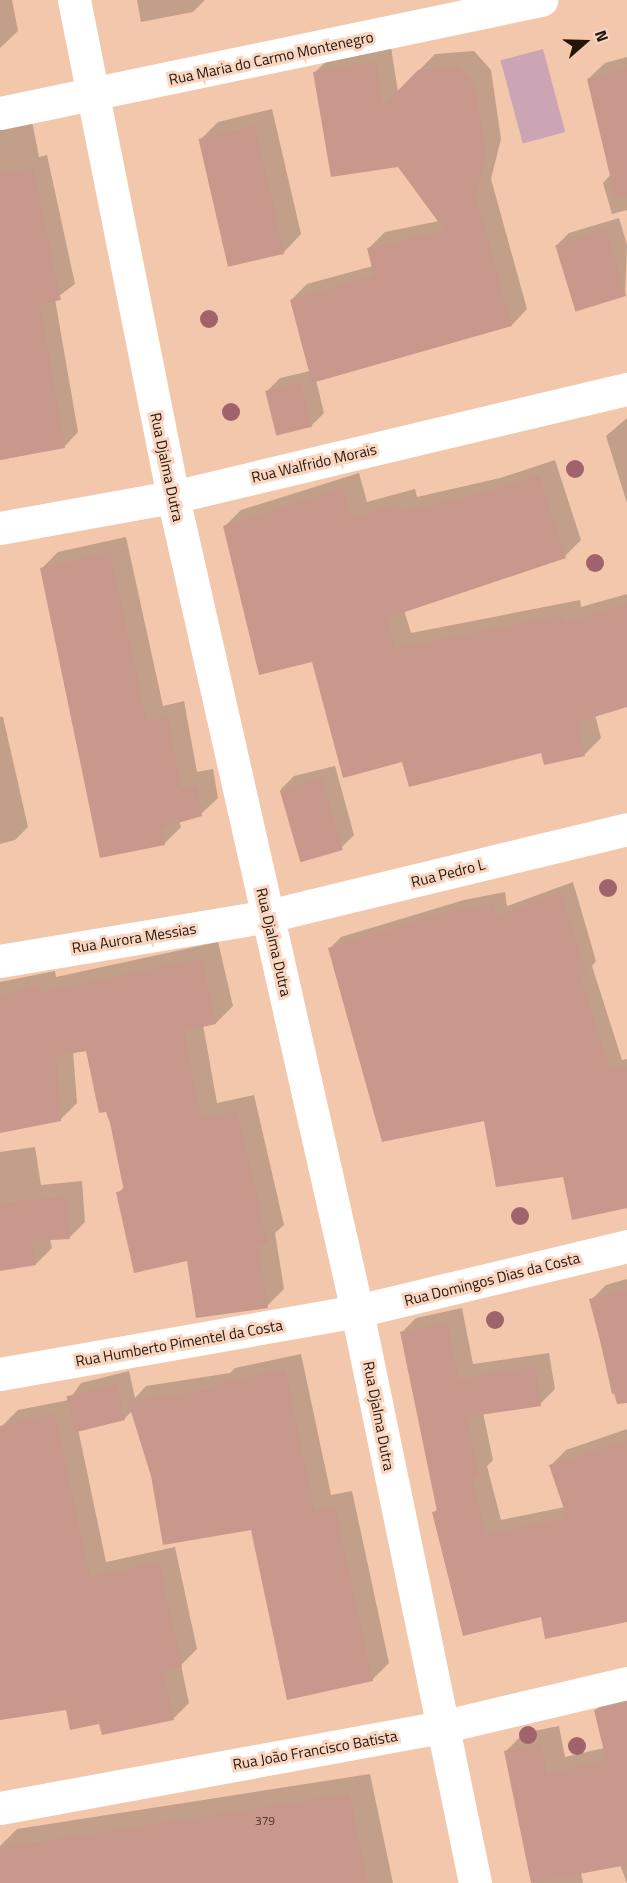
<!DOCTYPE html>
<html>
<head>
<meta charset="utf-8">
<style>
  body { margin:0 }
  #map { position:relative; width:627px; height:1883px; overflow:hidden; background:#f2c7ac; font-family:"Titillium Web",sans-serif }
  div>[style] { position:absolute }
  .green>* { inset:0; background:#cca5b4; transform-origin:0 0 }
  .shadow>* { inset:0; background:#0003 }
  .building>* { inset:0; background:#c8988c; transform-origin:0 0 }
  .minor>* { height:33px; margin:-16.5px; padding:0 16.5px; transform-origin:16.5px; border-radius:16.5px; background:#fff }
  .trees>* { width:18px; height:18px; margin:-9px; border-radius:50%; background:#a0636c }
  span { translate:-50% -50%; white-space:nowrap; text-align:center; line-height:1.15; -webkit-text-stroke:6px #f9d6c1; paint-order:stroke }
  .number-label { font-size:12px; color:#4d362b }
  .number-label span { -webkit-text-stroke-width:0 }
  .street-label { font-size:15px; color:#24150b }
  .north { position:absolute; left:555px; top:12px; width:60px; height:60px; -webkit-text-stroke:4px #f9d6c1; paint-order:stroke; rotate:70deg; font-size:16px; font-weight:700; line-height:24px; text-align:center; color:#24150b }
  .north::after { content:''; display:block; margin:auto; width:21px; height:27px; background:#24150b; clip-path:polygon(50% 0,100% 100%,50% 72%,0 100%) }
</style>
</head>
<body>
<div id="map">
  <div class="green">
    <div style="left:543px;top:49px;width:86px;height:44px;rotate:75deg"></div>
  </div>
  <div class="shadow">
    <div style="clip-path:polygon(0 0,12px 0,18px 31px,0 48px)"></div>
    <div style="clip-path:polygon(137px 0,205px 0,193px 12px,141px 22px)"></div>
    <div style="clip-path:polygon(391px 47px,398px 92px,435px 54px,474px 51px,491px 70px,501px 139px,491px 179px,527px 309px,512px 325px,316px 380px,324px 413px,311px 426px,267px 391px,280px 378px,310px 371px,291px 300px,307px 284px,373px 266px,369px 248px,385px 232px,439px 221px,399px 165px,315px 72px,331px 57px)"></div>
    <div style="clip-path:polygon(627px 57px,627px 210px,612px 214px,603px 183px,611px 174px,588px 79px,605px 63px)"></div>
    <div style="clip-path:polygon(272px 109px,301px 234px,284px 252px,200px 140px,218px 122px)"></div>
    <div style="clip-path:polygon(32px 121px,39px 157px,47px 155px,75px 284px,55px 299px,78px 432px,64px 447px,0 460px,0 127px)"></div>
    <div style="clip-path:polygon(619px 218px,627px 245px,625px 295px,556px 246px,569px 233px)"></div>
    <div style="clip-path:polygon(627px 418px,627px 503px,606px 436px)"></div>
    <div style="clip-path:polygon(555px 460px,581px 540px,565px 556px,404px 610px,411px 633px,580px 600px,581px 607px,627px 594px,627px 706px,595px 715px,601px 738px,585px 754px,545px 763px,543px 751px,403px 760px,313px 660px,225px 526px,241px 510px,359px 473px,367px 502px,415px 489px,417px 497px,500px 478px)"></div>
    <div style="clip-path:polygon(126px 537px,163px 706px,184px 701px,197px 772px,213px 769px,218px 798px,201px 814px,179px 821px,181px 827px,164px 844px,42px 568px,58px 552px)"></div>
    <div style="clip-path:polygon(0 717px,3px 717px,28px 827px,15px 840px,0 844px)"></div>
    <div style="clip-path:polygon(335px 766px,354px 835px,341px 848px,281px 789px,294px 776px)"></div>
    <div style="clip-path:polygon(573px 882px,596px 961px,592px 966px,622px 1060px,627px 1059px,627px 1200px,565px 1175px,485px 1119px,330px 948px,341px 937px,464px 900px,505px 892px,507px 906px)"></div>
    <div style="clip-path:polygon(218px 942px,233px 1006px,216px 1023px,203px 1025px,217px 1103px,254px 1095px,284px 1225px,275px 1233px,284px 1289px,267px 1306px,188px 1259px,118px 1193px,125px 1186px,111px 1123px,87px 1049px,73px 1051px,77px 1103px,60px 1120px,0 1130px,0 982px,55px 971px,56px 977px)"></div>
    <div style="clip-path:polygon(35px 1147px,41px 1185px,82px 1181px,85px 1222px,69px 1238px,50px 1239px,52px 1248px,36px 1264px,0 1269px,0 1152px)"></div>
    <div style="clip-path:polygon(627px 1279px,627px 1392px,612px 1394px,591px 1300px,606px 1285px)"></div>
    <div style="clip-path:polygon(462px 1308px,473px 1364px,549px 1353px,555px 1389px,540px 1404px,483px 1413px,493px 1460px,487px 1466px,501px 1520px,565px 1507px,551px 1465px,566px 1450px,627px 1429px,627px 1620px,546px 1638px,542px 1615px,434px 1513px,438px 1508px,401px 1333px,416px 1318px)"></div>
    <div style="clip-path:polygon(301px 1354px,331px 1495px,352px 1491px,389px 1663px,372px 1680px,252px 1528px,153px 1476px,132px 1411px,124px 1419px,78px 1429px,106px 1562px,175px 1547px,197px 1649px,181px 1665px,189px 1703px,173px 1719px,100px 1722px,67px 1708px,0 1718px,2px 1426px,18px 1410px,69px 1400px,81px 1383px,129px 1371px,135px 1398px,146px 1386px,230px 1373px,235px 1368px)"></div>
    <div style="clip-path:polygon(627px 1689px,627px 1883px,620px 1865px,581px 1873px,583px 1883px,533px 1883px,506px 1751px,524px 1733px,559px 1726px,565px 1757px,604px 1748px,596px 1710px,614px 1692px)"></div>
    <div style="clip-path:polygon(370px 1774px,393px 1883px,3px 1883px,0 1846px,17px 1829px)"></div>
  </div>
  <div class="building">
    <div style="clip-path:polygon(376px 62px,383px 106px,418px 70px,458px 66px,475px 86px,486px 156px,476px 195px,512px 326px,312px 383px,290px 300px,374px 276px,367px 248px,445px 231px,398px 167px,331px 177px,313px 72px)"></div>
    <div style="clip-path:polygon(627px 69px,627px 195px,615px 197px,587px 79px)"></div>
    <div style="left:255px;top:126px;width:131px;height:58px;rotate:77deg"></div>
    <div style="clip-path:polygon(33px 168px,61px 300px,40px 304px,65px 448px,0 460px,0 175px)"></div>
    <div style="left:606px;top:230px;width:69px;height:53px;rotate:73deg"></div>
    <div style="left:301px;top:382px;width:46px;height:37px;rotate:76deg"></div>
    <div style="clip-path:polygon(539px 475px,566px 558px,387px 618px,395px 648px,564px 615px,565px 622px,627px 605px,627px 707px,578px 722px,585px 756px,544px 765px,541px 753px,409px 787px,402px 762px,343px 778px,312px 662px,259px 675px,223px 526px,343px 488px,351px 517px,399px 504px,401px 512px,482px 493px)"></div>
    <div style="clip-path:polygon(110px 552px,147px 721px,168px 717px,181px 788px,197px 785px,202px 816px,161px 828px,165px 845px,100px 858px,40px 568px)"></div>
    <div style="left:322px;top:778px;width:75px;height:44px;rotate:74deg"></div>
    <div style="clip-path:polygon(561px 892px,586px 974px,580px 975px,610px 1070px,627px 1067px,627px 1208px,572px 1220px,563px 1177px,496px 1187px,484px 1121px,382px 1142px,328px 948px,451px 910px,494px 903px,496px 916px)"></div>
    <div style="clip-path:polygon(202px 958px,216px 1024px,184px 1031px,201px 1119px,237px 1111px,268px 1243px,258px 1245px,268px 1308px,196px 1318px,187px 1261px,134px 1273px,116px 1192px,124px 1191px,110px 1123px,106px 1112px,99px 1113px,86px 1051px,56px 1056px,61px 1121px,0 1133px,0 995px,39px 987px,40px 993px)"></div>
    <div style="clip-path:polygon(67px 1197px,70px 1239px,32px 1241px,36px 1265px,0 1271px,0 1203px)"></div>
    <div style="clip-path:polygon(627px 1289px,627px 1403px,617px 1404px,589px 1299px)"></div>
    <div style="clip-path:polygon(447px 1323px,459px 1379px,535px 1367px,541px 1406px,467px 1417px,479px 1477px,472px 1478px,486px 1534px,567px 1518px,549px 1465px,627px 1441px,627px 1622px,545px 1639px,541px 1617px,463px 1636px,432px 1512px,437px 1511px,400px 1332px)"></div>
    <div style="clip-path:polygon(285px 1369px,315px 1511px,335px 1507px,373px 1681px,287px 1700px,251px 1530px,163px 1545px,151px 1476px,128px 1402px,218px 1388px,217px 1384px)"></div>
    <div style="left:116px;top:1384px;width:37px;height:51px;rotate:76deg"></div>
    <div style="clip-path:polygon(55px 1414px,90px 1577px,159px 1562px,182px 1667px,163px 1671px,174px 1720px,102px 1735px,99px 1724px,70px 1730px,66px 1710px,0 1720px,0 1426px)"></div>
    <div style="clip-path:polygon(627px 1703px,627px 1865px,531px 1883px,504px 1751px,541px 1743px,547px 1774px,606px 1760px,594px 1710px)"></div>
    <div style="clip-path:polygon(349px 1794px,368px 1883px,0 1883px,0 1848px)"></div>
  </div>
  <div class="minor">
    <div style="left:74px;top:0;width:507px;rotate:78.73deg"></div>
    <div style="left:173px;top:497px;width:835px;rotate:77.26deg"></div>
    <div style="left:357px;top:1311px;width:584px;rotate:78.34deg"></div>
    <div style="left:0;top:113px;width:553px;rotate:-11.8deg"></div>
    <div style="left:0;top:528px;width:176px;rotate:-10.2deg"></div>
    <div style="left:173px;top:497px;width:467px;rotate:-13.4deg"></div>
    <div style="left:0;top:961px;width:272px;rotate:-9.5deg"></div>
    <div style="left:268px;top:916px;width:369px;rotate:-13.6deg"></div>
    <div style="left:0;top:1374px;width:363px;rotate:-10deg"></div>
    <div style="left:357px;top:1311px;width:278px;rotate:-13.5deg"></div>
    <div style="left:0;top:1808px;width:448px;rotate:-10.4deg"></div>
    <div style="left:441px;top:1727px;width:191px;rotate:-13.3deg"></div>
  </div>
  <div class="trees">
    <div style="left:209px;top:319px"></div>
    <div style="left:231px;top:412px"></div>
    <div style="left:575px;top:469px"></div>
    <div style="left:595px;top:563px"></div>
    <div style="left:608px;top:888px"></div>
    <div style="left:520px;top:1216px"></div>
    <div style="left:495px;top:1320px"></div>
    <div style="left:528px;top:1735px"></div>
    <div style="left:577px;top:1746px"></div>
  </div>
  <div class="number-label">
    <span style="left:265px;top:1821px">379</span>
  </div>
  <div class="street-label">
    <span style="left:271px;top:58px;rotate:-12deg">Rua Maria do Carmo Montenegro</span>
    <span style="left:314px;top:463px;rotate:-13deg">Rua Walfrido Morais</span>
    <span style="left:167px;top:467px;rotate:78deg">Rua Djalma Dutra</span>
    <span style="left:448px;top:873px;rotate:-14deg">Rua Pedro L</span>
    <span style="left:134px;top:938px;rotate:-9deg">Rua Aurora Messias</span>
    <span style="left:274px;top:942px;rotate:77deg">Rua Djalma Dutra</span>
    <span style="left:492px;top:1279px;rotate:-14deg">Rua Domingos Dias da Costa</span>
    <span style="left:179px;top:1343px;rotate:-10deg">Rua Humberto Pimentel da Costa</span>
    <span style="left:379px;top:1416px;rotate:79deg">Rua Djalma Dutra</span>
    <span style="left:315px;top:1750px;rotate:-10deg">Rua João Francisco Batista</span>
  </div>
  <div class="north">N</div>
</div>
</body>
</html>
